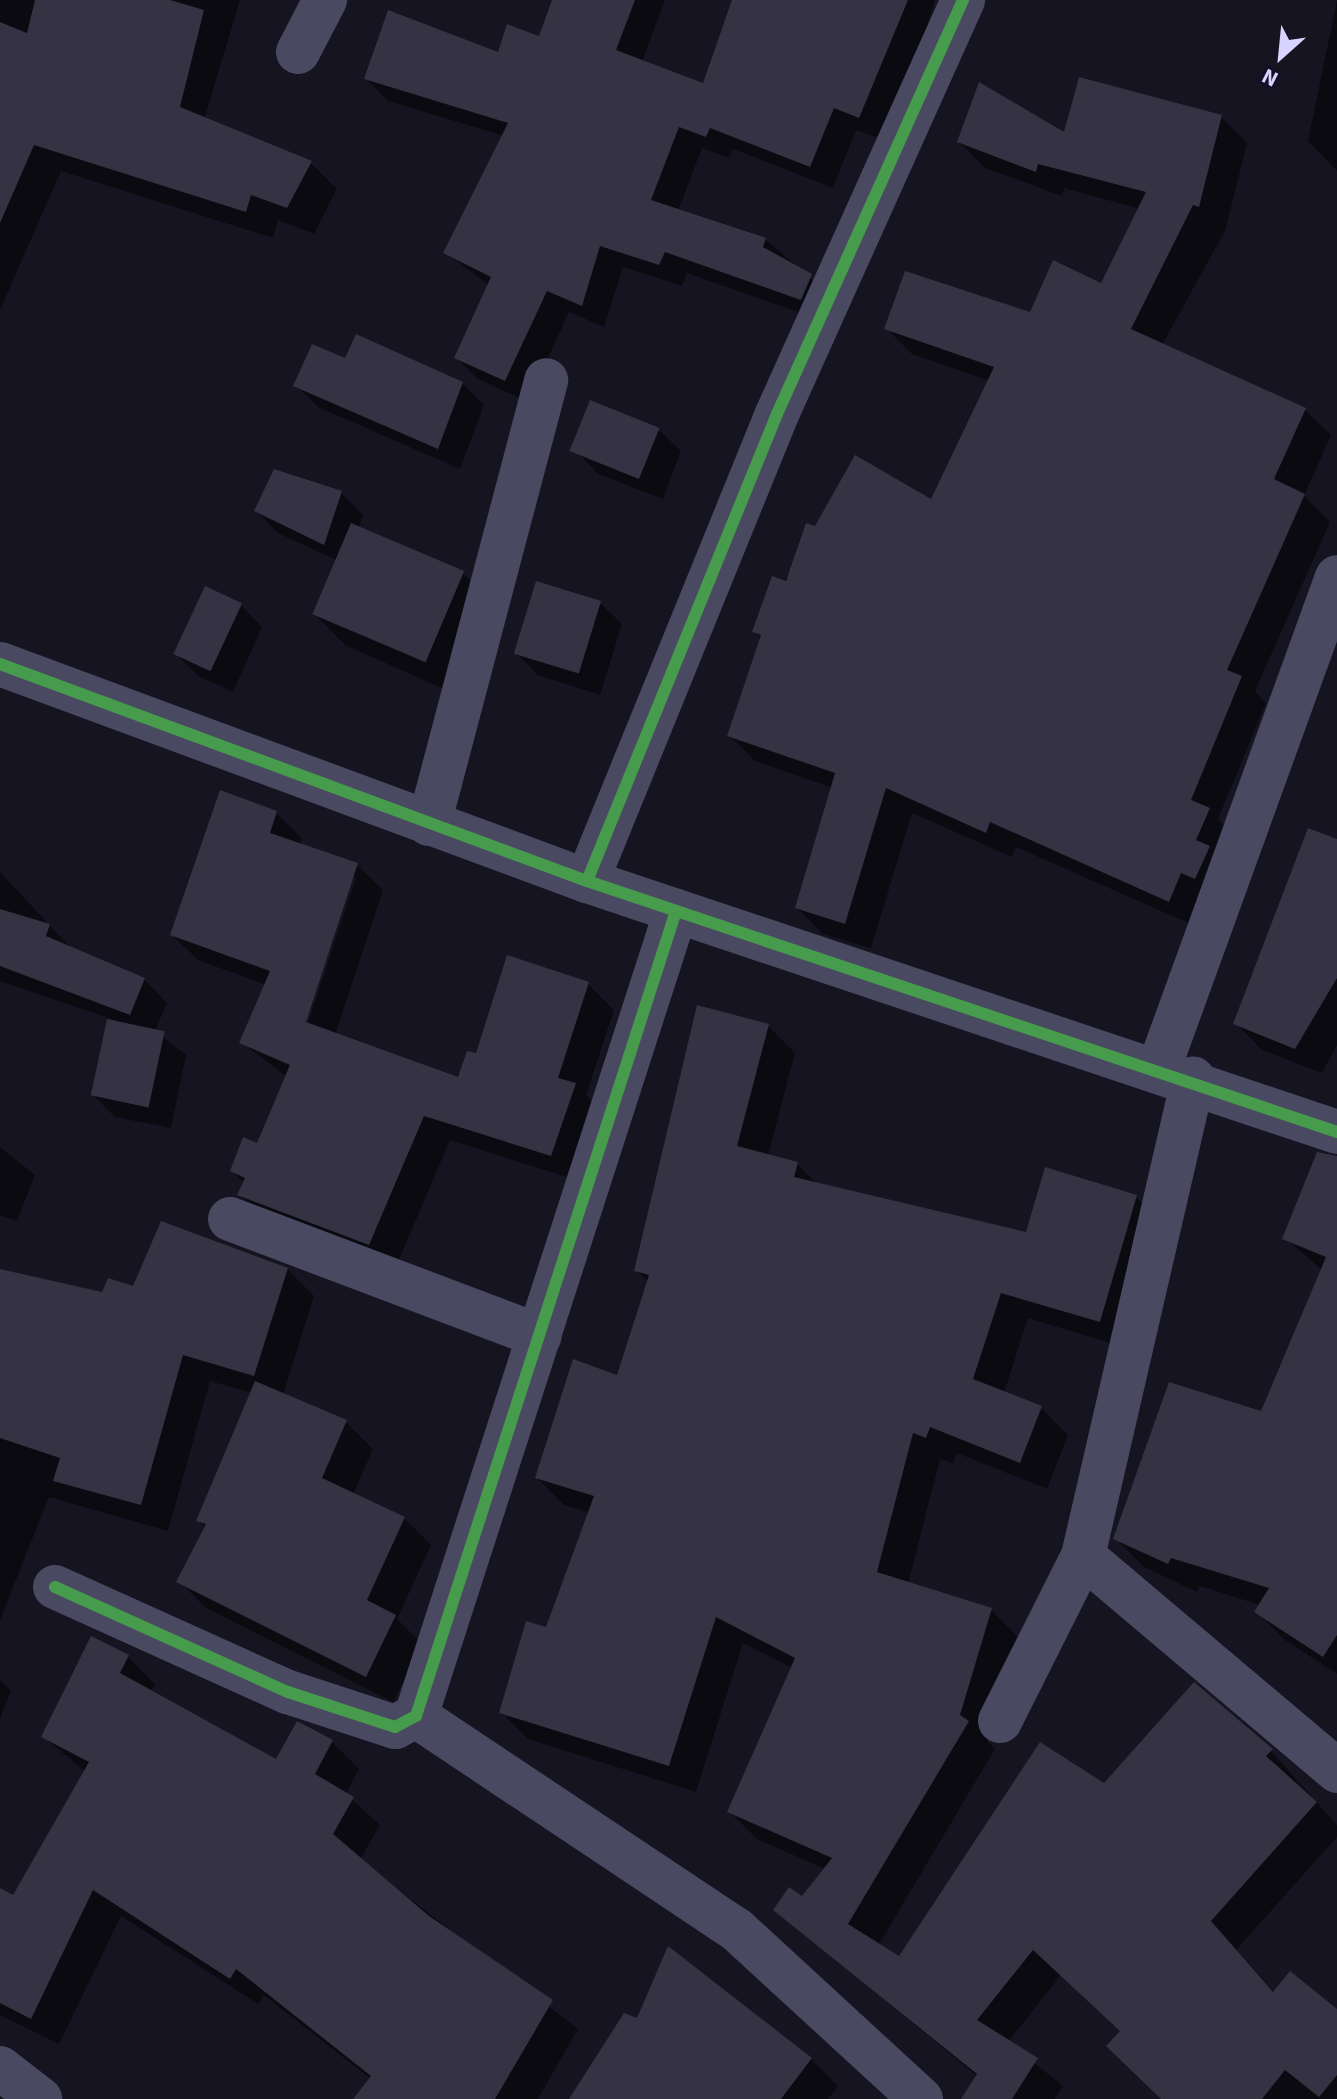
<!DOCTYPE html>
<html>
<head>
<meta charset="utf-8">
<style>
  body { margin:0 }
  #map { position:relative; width:1337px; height:2099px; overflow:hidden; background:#161421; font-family:"Source Sans 3",sans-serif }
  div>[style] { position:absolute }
  .shadow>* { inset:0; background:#0007 }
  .building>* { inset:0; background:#343243; transform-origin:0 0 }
  .minor>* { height:44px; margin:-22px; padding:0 22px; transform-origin:22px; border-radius:22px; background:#4a4962 }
  .cycleway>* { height:12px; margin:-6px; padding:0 6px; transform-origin:6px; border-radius:6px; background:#469c4c }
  span { translate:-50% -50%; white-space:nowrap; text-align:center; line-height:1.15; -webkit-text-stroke:6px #130f26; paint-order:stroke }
  .north { position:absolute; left:1241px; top:16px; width:80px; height:80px; -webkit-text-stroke:6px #130f26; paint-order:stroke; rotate:207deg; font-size:22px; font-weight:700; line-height:32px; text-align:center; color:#d9d4ff }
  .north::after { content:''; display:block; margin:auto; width:28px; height:36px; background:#d9d4ff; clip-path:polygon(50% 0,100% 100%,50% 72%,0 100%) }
</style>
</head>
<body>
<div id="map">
  <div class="shadow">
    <div style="clip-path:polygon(0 0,240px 0,204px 120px,310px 162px,337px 189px,314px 234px,278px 220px,273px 238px,61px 171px,0 310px)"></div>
    <div style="clip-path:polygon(554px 0,665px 0,642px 62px,704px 85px,734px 0,935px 0,910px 83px,902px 81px,882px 139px,856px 130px,833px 188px,733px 149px,729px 158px,702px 148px,678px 211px,765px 239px,834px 298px,823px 321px,687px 273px,682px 286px,623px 267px,604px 327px,569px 312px,528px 402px,478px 379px,456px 357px,489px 285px,446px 253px,504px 136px,388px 101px,366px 79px,500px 54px,541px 38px)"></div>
    <div style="clip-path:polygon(1337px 0,1337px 171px,1308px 141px)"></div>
    <div style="clip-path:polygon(1221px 117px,1247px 143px,1225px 231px,1162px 345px,1305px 410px,1331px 435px,1304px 496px,1330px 522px,1255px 691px,1266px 703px,1218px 819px,1235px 836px,1195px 926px,1016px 847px,1012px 857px,912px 813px,871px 948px,823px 934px,797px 908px,833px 788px,755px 761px,729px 735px,762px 639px,754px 632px,816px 528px,932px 502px,990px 381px,912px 354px,887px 329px,1031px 314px,1102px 285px,1140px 209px,1064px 188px,1062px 196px,985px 168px,959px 142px)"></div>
    <div style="clip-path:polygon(346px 360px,462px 383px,484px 405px,460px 469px,318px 407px,296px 385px)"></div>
    <div style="clip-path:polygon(659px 430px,681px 451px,663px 499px,598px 474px,577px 452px)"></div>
    <div style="clip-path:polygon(275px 472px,341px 493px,363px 515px,359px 528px,463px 573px,494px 605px,455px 694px,345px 645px,313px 613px,336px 560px,278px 533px,256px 511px)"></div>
    <div style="clip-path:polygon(600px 603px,622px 624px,600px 695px,538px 675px,516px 653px)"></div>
    <div style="clip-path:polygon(241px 605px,262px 627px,233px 692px,198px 676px,176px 654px)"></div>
    <div style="clip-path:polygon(evenodd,276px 813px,302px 838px,300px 845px,357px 865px,383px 890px,335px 1035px,459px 1080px,477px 1056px,588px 984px,614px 1010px,586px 1095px,601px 1111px,576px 1180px,450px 1140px,395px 1269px,265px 1221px,240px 1195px,245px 1184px,232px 1171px,258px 1146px,287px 1077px,241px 1042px,266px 985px,198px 960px,172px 935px,276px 813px,351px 877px,356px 877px,305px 1032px,301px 1031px,351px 877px)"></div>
    <div style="clip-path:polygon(1337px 841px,1337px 1045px,1322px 1073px,1262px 1050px,1236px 1024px)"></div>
    <div style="clip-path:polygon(0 872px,72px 949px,144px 979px,167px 1003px,155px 1031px,186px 1055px,171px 1128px,115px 1117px,93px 1095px,117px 1021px,0 981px)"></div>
    <div style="clip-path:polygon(768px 1026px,795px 1053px,768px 1156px,797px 1164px,818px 1185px,1027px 1234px,1136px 1197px,1163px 1224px,1127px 1348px,1028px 1318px,1004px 1393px,1041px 1408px,1068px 1435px,1047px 1489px,957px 1453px,953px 1463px,940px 1459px,908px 1584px,991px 1610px,1018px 1637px,987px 1741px,995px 1749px,878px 1946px,899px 1959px,1105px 1786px,1194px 1685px,1271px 1751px,1337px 1825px,1337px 1837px,1236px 1950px,1275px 1993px,1337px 2011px,1337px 2099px,1163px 2099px,1122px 2032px,1061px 1975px,1008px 2042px,1063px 2086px,1055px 2099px,964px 2099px,978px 2077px,776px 1910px,803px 1898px,825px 1869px,757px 1839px,730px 1812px,792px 1668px,743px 1643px,696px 1792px,528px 1739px,501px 1712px,547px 1630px,590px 1513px,564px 1505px,537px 1478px,618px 1377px,649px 1283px,636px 1270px)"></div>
    <div style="clip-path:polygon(0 1147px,35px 1175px,17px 1221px,0 1215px)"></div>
    <div style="clip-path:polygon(1337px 1207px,1337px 1674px,1285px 1640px,1256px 1611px,1260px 1605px,1200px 1586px,1197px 1592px,1144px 1567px,1115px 1538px,1262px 1413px,1323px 1271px,1285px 1238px)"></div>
    <div style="clip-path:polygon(287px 1269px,314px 1296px,283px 1395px,346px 1422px,373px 1449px,353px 1495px,404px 1518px,431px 1545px,397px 1619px,422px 1644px,393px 1702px,206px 1608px,179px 1581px,206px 1528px,198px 1521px,252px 1393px,210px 1381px,168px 1531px,49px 1497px,0 1620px,0 1288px,103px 1295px)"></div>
    <div style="clip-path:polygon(128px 1657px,155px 1684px,151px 1692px,277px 1761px,297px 1724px,332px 1742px,359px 1769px,346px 1794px,380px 1825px,360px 1860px,578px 2029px,538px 2099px,355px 2099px,371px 2079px,264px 1995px,258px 2004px,121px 1916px,59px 2044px,0 2015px,0 1891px,14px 1897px,86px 1772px,43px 1737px)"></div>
    <div style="clip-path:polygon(0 1680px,11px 1691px,0 1719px)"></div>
    <div style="clip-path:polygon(669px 1949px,811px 2059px,838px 2086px,828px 2099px,572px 2099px,638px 2020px)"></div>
  </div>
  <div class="building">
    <div style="clip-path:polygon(35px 0,170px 0,204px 10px,180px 107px,312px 161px,287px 208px,251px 195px,246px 212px,34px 145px,0 223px,0 22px,27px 33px)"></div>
    <div style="clip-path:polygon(552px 0,635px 0,616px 50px,703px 83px,732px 0,908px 0,859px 118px,834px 108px,810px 167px,710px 128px,706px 137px,679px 127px,651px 200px,766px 238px,763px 247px,812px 274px,801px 300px,665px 252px,659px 265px,600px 246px,582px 306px,547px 291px,505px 381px,454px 358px,491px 277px,443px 253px,508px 123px,364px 79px,388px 10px,498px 52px,507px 24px,539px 36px)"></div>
    <div style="clip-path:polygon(1079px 77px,1222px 115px,1199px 207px,1193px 205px,1131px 329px,1306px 408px,1274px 479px,1305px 494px,1227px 670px,1242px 676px,1191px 800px,1210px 808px,1196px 840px,1210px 846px,1195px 879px,1181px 873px,1169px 902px,990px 822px,986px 833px,886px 788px,845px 924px,795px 908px,835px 773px,727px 736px,761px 635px,752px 632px,772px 576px,786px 581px,806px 523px,815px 526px,855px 455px,931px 499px,994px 367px,884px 329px,905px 271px,1030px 312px,1053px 260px,1101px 283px,1146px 192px,1038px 164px,1036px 172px,957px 142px,979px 82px,1064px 132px)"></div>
    <div style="clip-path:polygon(356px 334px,463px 382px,438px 449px,293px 386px,312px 344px,345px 358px)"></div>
    <div style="left:590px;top:400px;width:75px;height:55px;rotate:22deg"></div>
    <div style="clip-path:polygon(274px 469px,342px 491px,324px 545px,254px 511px)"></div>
    <div style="left:351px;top:523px;width:123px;height:99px;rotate:23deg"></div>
    <div style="left:536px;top:581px;width:68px;height:76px;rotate:17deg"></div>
    <div style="left:205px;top:586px;width:41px;height:75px;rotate:25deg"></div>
    <div style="clip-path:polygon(220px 790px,277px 811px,270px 833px,358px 863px,306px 1022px,458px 1077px,467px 1051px,476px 1053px,507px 955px,589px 982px,558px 1078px,576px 1083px,551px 1156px,424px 1116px,369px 1245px,237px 1195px,245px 1178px,230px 1171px,243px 1137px,257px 1143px,290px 1065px,239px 1043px,270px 971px,170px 935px)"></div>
    <div style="clip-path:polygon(1308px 828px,1337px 839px,1337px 978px,1295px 1049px,1233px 1024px)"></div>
    <div style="clip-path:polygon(0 909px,50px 924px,46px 936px,145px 978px,130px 1015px,0 966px)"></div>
    <div style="clip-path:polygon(697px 1005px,769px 1024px,737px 1146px,798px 1162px,794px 1177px,1026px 1232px,1045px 1167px,1137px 1195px,1100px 1322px,1001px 1293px,973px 1379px,1042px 1406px,1020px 1463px,930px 1427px,926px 1438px,913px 1433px,877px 1572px,992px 1608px,960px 1715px,969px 1721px,848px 1924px,899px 1956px,1040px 1742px,1104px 1783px,1194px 1682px,1273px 1749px,1266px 1756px,1317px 1802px,1211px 1921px,1273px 1992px,1290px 1971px,1337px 2009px,1337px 2075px,1319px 2097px,1285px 2070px,1262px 2099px,1161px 2099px,1106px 2046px,1120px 2031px,1033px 1950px,977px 2020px,1038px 2058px,1012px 2099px,961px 2099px,977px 2074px,773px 1910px,789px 1887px,802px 1896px,832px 1858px,727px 1812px,795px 1658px,716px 1617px,669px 1766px,499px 1713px,526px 1621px,546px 1627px,594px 1496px,535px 1478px,573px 1359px,617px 1375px,649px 1275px,634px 1271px)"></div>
    <div style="left:107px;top:1019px;width:59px;height:78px;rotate:12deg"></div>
    <div style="clip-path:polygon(1317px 1152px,1337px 1156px,1337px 1635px,1323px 1657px,1254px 1612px,1269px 1588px,1171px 1558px,1168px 1564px,1113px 1539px,1169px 1382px,1261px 1411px,1326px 1257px,1282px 1239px)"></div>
    <div style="clip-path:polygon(161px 1221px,288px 1268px,254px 1376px,183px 1355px,141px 1505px,53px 1481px,60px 1458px,0 1438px,0 1269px,102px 1292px,108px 1278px,133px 1286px)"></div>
    <div style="clip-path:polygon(255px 1381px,347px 1420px,322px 1478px,405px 1517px,367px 1600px,396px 1615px,366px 1677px,176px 1582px,206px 1524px,196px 1521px)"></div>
    <div style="clip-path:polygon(91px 1636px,129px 1655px,120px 1673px,276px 1759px,297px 1721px,333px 1740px,315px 1774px,354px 1797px,333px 1834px,429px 1916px,553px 2000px,495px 2099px,353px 2099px,371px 2076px,236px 1969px,230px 1979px,93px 1890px,31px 2019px,0 2003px,0 1888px,13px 1895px,89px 1762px,41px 1737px)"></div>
    <div style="clip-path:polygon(668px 1946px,812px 2058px,781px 2099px,569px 2099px,624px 2013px,637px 2018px)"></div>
  </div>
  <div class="minor">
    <div style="left:298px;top:52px;width:59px;rotate:-62.6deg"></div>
    <div style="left:0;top:664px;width:626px;rotate:20.29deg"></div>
    <div style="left:587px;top:881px;width:791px;rotate:18.5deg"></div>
    <div style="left:429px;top:824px;width:459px;rotate:-75.2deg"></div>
    <div style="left:587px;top:881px;width:504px;rotate:-67.86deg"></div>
    <div style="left:777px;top:414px;width:454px;rotate:-65.8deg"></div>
    <div style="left:1159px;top:1068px;width:522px;rotate:-70.07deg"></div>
    <div style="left:230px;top:1219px;width:331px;rotate:20.7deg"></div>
    <div style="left:1083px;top:1556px;width:333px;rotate:40.2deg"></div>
    <div style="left:55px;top:1587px;width:256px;rotate:24.3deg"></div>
    <div style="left:288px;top:1692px;width:113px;rotate:18.1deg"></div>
    <div style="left:395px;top:1727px;width:24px;rotate:-28deg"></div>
    <div style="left:416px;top:1716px;width:846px;rotate:-72.1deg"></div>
    <div style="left:416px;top:1716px;width:386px;rotate:33.7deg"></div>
    <div style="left:737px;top:1930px;width:250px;rotate:42.6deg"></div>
    <div style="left:1000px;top:1721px;width:185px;rotate:-63.3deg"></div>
    <div style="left:1083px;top:1556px;width:490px;rotate:-77deg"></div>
    <div style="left:0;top:2068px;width:51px;rotate:37.8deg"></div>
  </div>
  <div class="cycleway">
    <div style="left:0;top:664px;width:626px;rotate:20.29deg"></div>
    <div style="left:587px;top:881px;width:791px;rotate:18.5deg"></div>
    <div style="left:587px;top:881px;width:504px;rotate:-67.86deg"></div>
    <div style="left:777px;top:414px;width:454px;rotate:-65.8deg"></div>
    <div style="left:55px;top:1587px;width:256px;rotate:24.3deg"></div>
    <div style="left:288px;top:1692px;width:113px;rotate:18.1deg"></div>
    <div style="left:395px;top:1727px;width:24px;rotate:-28deg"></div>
    <div style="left:416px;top:1716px;width:846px;rotate:-72.1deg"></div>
  </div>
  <div class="north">N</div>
</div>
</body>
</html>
